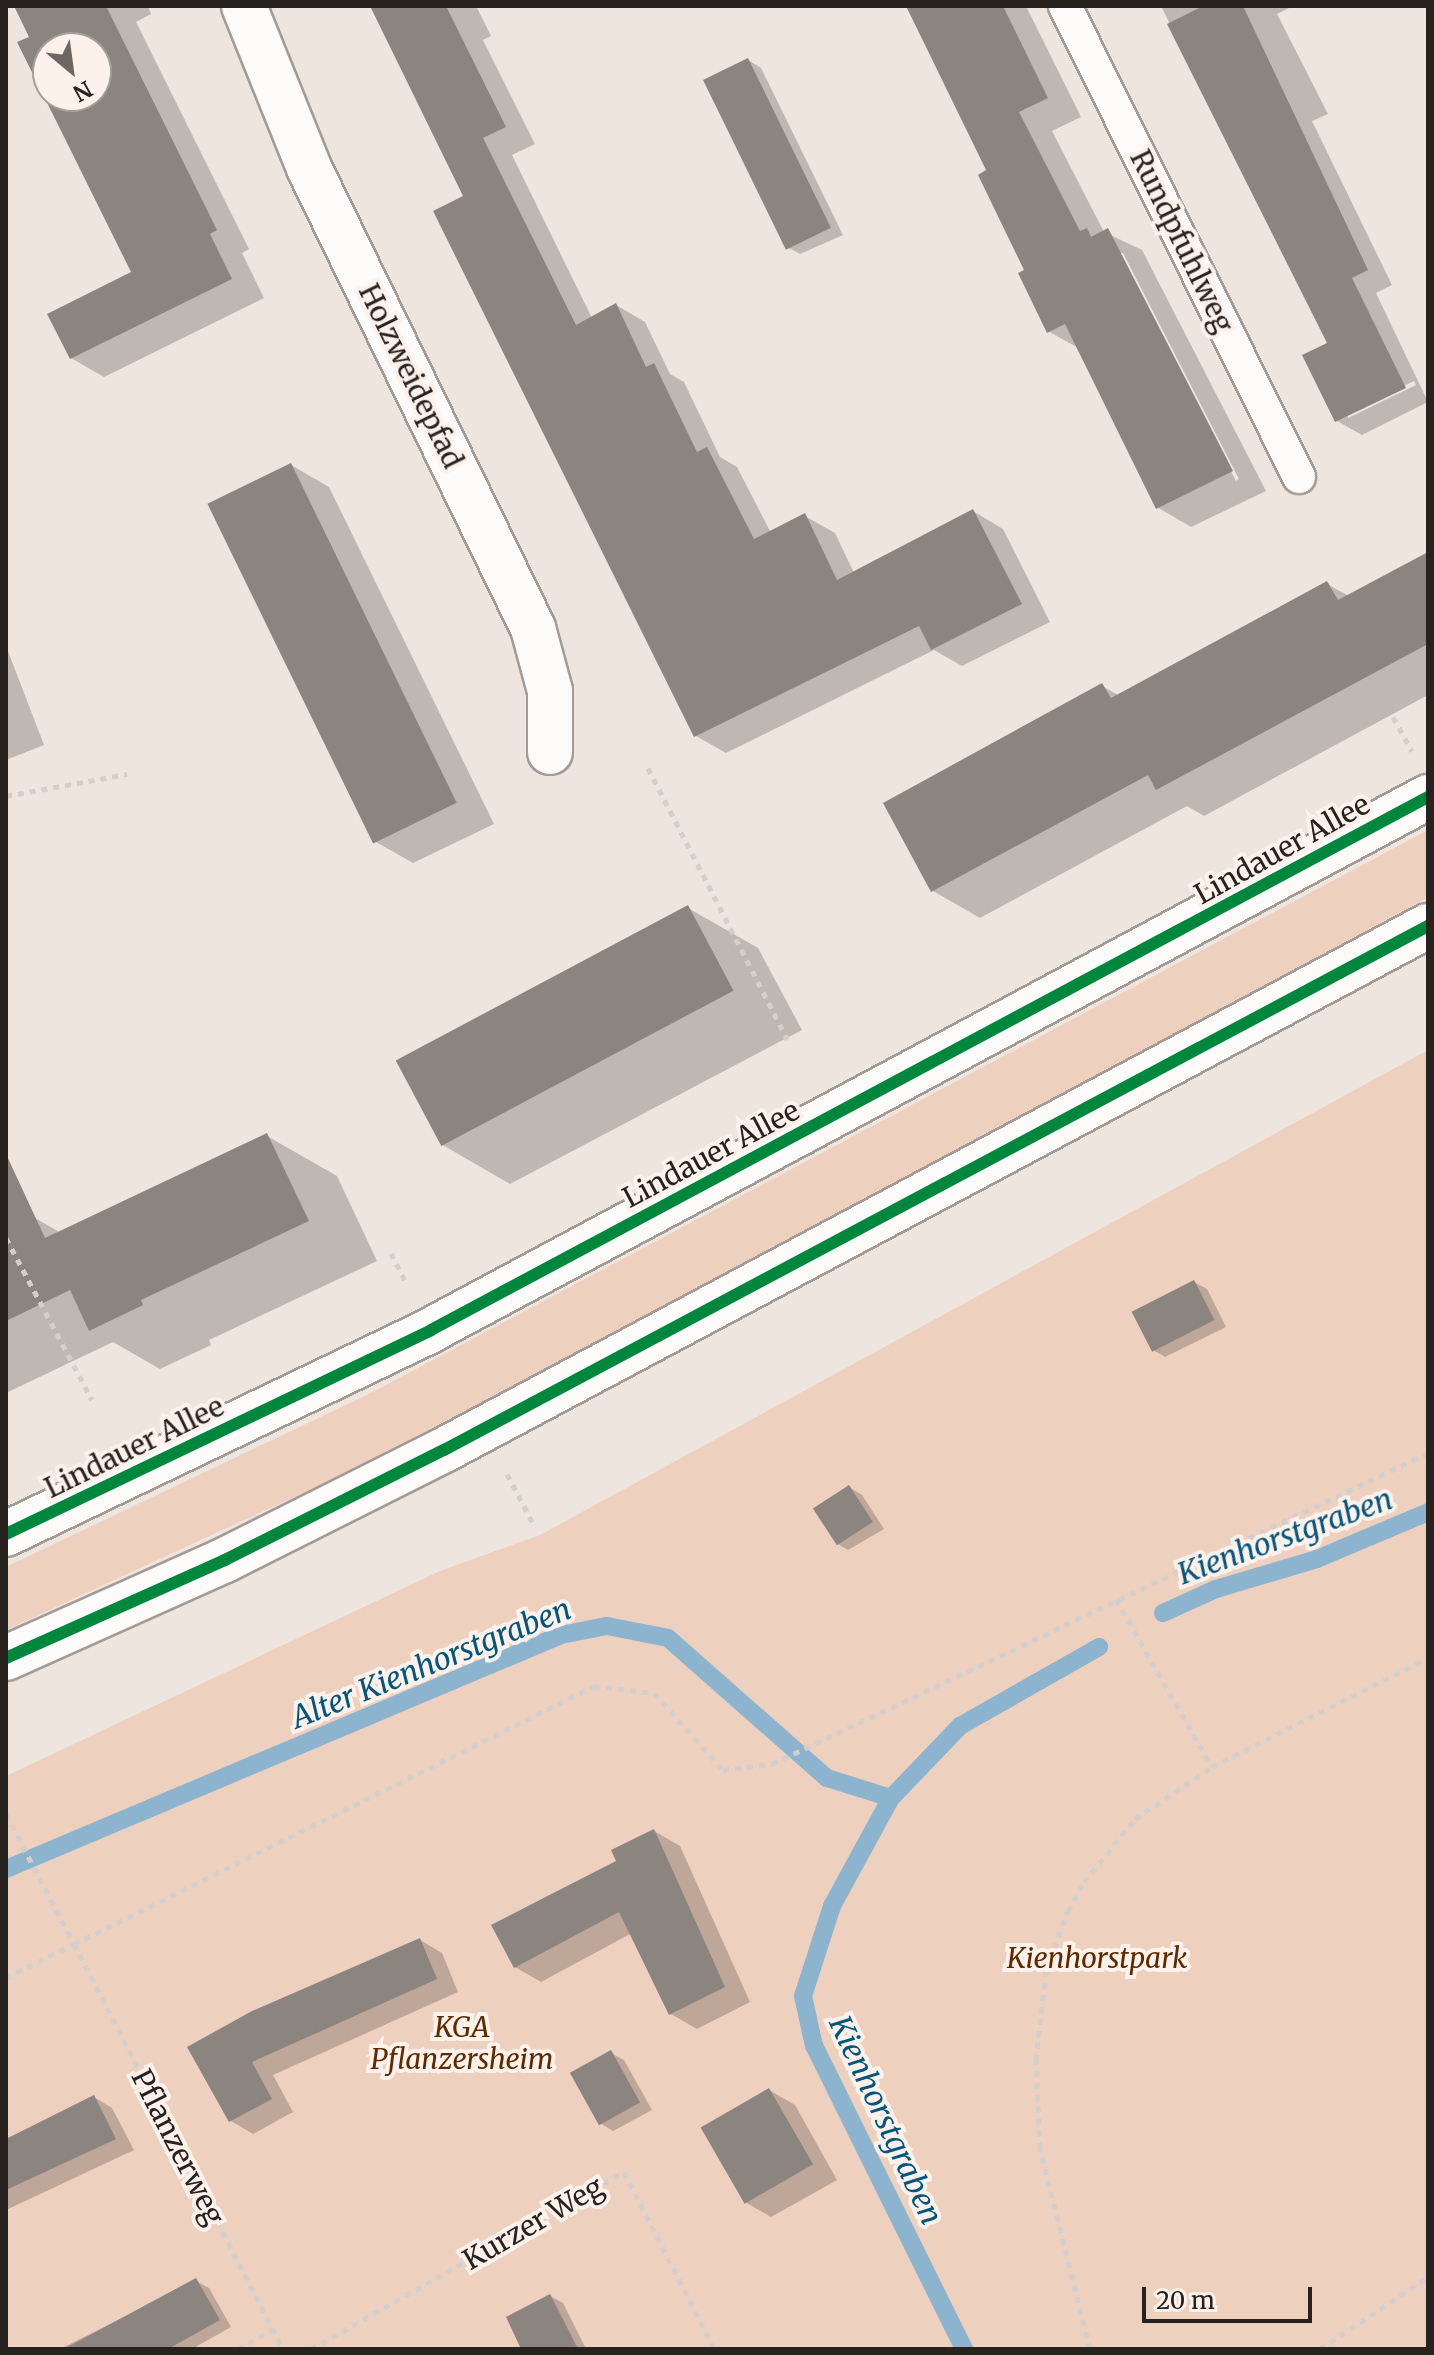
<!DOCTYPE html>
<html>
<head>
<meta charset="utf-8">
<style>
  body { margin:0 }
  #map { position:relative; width:1434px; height:2355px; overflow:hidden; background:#efe5df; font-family:Merriweather,serif }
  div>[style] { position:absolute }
  .green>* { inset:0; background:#eed0be }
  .shadow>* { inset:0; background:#0003 }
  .stream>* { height:18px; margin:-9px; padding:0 9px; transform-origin:9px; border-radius:9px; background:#8cb4ce }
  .building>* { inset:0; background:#8b847f; transform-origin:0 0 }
  .path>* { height:5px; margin-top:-2.5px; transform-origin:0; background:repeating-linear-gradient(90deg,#d2cfcd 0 6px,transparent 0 12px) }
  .roads { filter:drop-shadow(2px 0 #a29b96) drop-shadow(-2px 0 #a29b96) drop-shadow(0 2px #a29b96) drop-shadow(0 -2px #a29b96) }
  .service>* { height:32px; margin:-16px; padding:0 16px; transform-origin:16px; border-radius:16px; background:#fdfbfa }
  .minor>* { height:44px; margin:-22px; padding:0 22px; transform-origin:22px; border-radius:22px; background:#fdfbfa }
  .secondary>* { height:44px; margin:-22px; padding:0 22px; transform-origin:22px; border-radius:22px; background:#fdfbfa }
  .cycleway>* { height:12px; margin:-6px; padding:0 6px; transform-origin:6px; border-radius:6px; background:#00873e }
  span { translate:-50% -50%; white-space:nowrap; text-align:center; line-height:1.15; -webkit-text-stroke:8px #fcf2eb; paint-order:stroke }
  .street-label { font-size:28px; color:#28221e }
  .park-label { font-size:28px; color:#5f2a00; font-style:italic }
  .water-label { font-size:30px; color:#04567c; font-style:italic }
  .frame { position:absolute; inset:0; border:8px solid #28221e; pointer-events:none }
  .north { position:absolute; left:32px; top:32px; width:80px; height:80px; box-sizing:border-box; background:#fcf2eb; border:2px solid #a79f99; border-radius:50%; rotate:151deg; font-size:22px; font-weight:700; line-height:32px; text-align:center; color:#28221e }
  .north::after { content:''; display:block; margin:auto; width:28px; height:36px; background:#6e6662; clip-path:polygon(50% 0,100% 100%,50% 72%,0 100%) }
  .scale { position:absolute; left:1142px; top:2287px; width:170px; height:36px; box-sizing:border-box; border:4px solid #28221e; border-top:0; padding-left:10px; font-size:24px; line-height:28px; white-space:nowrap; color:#28221e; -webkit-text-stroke:6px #fcf2eb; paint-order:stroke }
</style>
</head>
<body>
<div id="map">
  <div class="green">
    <div style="clip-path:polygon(1428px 830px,1428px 897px,653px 1316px,309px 1490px,6px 1630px,6px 1567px,371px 1393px)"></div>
    <div style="clip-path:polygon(1428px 1050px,1428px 2349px,6px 2349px,6px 1776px,440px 1571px,540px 1535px)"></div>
  </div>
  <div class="shadow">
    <div style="clip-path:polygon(evenodd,16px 6px,148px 6px,151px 14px,136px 22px,249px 249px,242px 253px,264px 298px,104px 377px,71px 358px,134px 273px,20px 43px,32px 38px,16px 6px,48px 48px,96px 48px,96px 96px,48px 96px,48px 48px)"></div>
    <div style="clip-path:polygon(372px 6px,476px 6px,491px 36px,483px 40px,535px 144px,512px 155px,592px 318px,616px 305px,645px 322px,670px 374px,684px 382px,720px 457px,737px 467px,771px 533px,805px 516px,835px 533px,854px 573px,973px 511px,1003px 529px,1050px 622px,962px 666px,934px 650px,726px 753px,696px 736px,466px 197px)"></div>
    <div style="clip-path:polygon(evenodd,909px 6px,1026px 6px,1081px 117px,1052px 131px,1104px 232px,1142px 250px,1266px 491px,1191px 527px,1157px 507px,1080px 349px,1048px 331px,989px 171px,909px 6px,1119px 253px,1123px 253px,1239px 479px,1236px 481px,1119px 253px)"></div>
    <div style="clip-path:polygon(evenodd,1161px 6px,1293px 6px,1277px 14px,1328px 114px,1312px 121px,1392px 285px,1376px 293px,1428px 402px,1362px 435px,1337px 421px,1329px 344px,1161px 6px,1414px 381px,1416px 385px,1348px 418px,1348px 413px,1414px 381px)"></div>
    <div style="clip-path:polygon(748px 60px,761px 68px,843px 235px,800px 254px,787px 247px)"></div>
    <div style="clip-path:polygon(291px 465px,329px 487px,494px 824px,413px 863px,376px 842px)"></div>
    <div style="clip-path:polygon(1428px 554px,1428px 695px,1204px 816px,1187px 806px,980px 918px,933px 891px,1102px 686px,1120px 696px,1327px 584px,1349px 596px)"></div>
    <div style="clip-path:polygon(6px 646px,44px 745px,6px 760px)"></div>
    <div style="clip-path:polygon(688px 908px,758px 948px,802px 1030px,510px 1184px,441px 1144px)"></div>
    <div style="clip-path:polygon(267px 1136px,337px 1176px,377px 1261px,209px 1340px,211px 1345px,160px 1369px,113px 1342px,6px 1393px,6px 1231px,35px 1218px,61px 1233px)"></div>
    <div style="clip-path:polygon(1194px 1282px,1207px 1289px,1226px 1327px,1165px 1357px,1153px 1350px)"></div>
    <div style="clip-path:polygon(849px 1487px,862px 1495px,884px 1529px,848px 1550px,836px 1543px)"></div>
    <div style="clip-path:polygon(654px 1831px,680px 1846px,750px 2002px,697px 2029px,671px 2014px,632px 1933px,541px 1982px,515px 1967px)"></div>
    <div style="clip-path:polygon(420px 1940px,442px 1953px,458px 1992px,273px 2075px,293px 2112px,253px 2134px,231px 2121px,190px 2048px)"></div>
    <div style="clip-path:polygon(611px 2053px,624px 2060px,652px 2110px,613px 2131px,600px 2123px)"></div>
    <div style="clip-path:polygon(769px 2090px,795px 2105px,837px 2180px,771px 2217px,745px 2202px)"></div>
    <div style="clip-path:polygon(94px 2097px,112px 2108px,134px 2150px,6px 2210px,6px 2139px)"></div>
    <div style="clip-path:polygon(196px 2281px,209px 2288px,231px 2327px,192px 2349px,60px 2349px)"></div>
    <div style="clip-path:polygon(550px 2296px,563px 2303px,586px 2349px,523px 2349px)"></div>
  </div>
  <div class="stream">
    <div style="left:1163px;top:1613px;width:58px;rotate:-24.4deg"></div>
    <div style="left:1216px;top:1589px;width:105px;rotate:-16.5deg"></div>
    <div style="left:1317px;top:1559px;width:121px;rotate:-22.9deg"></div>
    <div style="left:6px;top:1869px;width:602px;rotate:-22.86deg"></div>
    <div style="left:561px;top:1635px;width:47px;rotate:-11.1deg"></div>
    <div style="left:607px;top:1626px;width:62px;rotate:11.1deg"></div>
    <div style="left:668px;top:1638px;width:212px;rotate:41.4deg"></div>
    <div style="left:827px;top:1778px;width:67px;rotate:17.4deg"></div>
    <div style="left:964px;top:2349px;width:338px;rotate:-116.3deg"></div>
    <div style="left:814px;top:2046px;width:51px;rotate:-102.4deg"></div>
    <div style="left:803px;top:1996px;width:95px;rotate:-72.1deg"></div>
    <div style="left:832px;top:1906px;width:123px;rotate:-61.4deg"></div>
    <div style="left:891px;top:1798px;width:100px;rotate:-46.2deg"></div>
    <div style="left:960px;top:1726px;width:160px;rotate:-29.6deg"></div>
  </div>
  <div class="building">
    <div style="clip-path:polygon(evenodd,14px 6px,106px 6px,217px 230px,210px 234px,232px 279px,70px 359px,47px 314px,131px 272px,17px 42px,29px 37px,14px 6px,48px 48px,96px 48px,96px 96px,48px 96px,48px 48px)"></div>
    <div style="clip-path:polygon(370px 6px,446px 6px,506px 127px,483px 138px,576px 325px,616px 303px,646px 367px,654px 363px,697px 452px,707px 447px,754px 539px,805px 513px,837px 580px,973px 509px,1022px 604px,931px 650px,919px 626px,694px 737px,433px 211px,463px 196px)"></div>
    <div style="clip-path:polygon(906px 6px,1003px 6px,1048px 98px,1019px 112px,1080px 231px,1087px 228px,1091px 237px,1108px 228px,1233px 471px,1156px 509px,1065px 324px,1047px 333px,1018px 273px,1024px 270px,978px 175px,986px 170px)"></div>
    <div style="clip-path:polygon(1203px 6px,1243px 6px,1368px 270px,1352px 278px,1406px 388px,1335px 422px,1302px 355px,1327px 343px,1167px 24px)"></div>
    <div style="left:748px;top:58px;width:189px;height:50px;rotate:64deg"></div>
    <div style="left:291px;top:463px;width:378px;height:93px;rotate:64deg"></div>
    <div style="clip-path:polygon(1428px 552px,1428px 644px,1156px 790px,1148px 775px,931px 892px,883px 803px,1102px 683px,1111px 698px,1327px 581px,1338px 600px)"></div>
    <div style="left:688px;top:905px;width:97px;height:331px;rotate:62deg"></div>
    <div style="clip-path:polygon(267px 1133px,309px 1221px,141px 1300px,143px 1305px,89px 1331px,70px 1290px,6px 1321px,6px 1154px,45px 1238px)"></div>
    <div style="left:1194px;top:1280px;width:45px;height:70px;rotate:63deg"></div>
    <div style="left:849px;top:1485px;width:44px;height:43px;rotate:57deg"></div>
    <div style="clip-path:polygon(654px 1829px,725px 1987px,669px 2015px,619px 1912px,514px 1968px,491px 1925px,616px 1861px,611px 1850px)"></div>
    <div style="clip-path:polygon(420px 1938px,437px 1979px,252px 2062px,272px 2099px,229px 2122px,187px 2047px,252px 2011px)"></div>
    <div style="left:611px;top:2050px;width:60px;height:47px;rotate:61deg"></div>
    <div style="left:769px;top:2088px;width:88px;height:79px;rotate:60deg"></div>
    <div style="clip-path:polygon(94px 2095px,116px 2139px,6px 2190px,6px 2139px)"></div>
    <div style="clip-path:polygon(196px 2278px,220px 2320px,168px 2349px,64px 2349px)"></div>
    <div style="clip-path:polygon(550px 2294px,578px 2349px,521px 2349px,506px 2317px)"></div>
  </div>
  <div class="path">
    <div style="left:1393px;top:717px;width:39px;rotate:61deg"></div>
    <div style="left:648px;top:768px;width:305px;rotate:62.8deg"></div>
    <div style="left:6px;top:796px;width:123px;rotate:-10.3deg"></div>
    <div style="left:6px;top:1238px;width:183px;rotate:62deg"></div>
    <div style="left:391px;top:1253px;width:35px;rotate:63deg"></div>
    <div style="left:507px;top:1474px;width:60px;rotate:62.2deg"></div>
    <div style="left:1116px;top:1599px;width:193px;rotate:60.3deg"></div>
    <div style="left:6px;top:1814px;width:147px;rotate:62.4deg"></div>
    <div style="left:74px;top:1944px;width:580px;rotate:-26.39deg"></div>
    <div style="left:594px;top:1686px;width:60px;rotate:6.7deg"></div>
    <div style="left:654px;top:1693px;width:103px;rotate:48.1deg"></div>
    <div style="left:723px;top:1770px;width:49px;rotate:-7deg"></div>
    <div style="left:772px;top:1764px;width:726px;rotate:-25.36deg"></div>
    <div style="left:6px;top:1978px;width:76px;rotate:-26.6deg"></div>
    <div style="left:74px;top:1944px;width:456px;rotate:62.7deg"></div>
    <div style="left:238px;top:2349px;width:40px;rotate:-29.7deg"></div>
    <div style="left:311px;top:2349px;width:360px;rotate:-29.5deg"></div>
    <div style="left:624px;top:2172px;width:199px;rotate:63deg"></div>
    <div style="left:1090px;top:2349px;width:207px;rotate:-104deg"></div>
    <div style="left:1040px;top:2148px;width:88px;rotate:-92.6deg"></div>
    <div style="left:1036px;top:2060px;width:90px;rotate:-83.6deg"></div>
    <div style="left:1046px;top:1971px;width:64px;rotate:-69.9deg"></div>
    <div style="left:1068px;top:1911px;width:33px;rotate:-61deg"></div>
    <div style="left:1084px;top:1882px;width:81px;rotate:-51deg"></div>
    <div style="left:1135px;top:1819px;width:93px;rotate:-34deg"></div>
    <div style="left:1212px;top:1767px;width:242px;rotate:-26.8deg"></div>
    <div style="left:1320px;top:2349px;width:130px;rotate:-33.7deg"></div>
  </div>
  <div class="roads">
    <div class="service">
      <div style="left:1065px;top:6px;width:526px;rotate:63.58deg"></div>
    </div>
    <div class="minor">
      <div style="left:244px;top:6px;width:175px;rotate:68.1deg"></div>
      <div style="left:309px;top:168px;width:512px;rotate:64.04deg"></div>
      <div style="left:533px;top:628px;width:65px;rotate:74.9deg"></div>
      <div style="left:550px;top:691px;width:61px;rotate:90deg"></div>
    </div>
    <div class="secondary">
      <div style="left:6px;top:1534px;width:471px;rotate:-25.6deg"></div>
      <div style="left:431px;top:1330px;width:1131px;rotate:-28.13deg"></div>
      <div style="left:6px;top:1658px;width:240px;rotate:-24.1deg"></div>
      <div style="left:225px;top:1560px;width:245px;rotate:-26.7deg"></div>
      <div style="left:444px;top:1450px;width:1115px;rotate:-28.04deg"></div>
    </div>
  </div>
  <div class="cycleway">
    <div style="left:6px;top:1534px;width:471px;rotate:-25.6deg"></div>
    <div style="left:431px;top:1330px;width:1131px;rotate:-28.13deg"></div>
    <div style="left:6px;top:1658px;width:240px;rotate:-24.1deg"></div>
    <div style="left:225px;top:1560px;width:245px;rotate:-26.7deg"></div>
    <div style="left:444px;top:1450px;width:1115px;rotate:-28.04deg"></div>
  </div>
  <div class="street-label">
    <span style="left:1182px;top:241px;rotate:64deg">Rundpfuhlweg</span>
    <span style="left:411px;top:376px;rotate:64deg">Holzweidepfad</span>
    <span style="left:1282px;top:849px;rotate:-29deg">Lindauer Allee</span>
    <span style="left:711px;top:1154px;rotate:-28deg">Lindauer Allee</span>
    <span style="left:134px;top:1447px;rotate:-26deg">Lindauer Allee</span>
    <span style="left:178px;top:2147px;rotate:63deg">Pflanzerweg</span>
    <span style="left:533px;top:2223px;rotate:-30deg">Kurzer Weg</span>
  </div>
  <div class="park-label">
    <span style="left:1097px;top:1958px">Kienhorstpark</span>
    <span style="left:462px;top:2043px">KGA<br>Pflanzersheim</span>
  </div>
  <div class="water-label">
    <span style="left:1285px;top:1536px;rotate:-20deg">Kienhorstgraben</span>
    <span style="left:431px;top:1663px;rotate:-22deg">Alter Kienhorstgraben</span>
    <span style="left:886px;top:2120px;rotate:65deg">Kienhorstgraben</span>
  </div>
  <div class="frame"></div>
  <div class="north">N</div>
  <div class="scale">20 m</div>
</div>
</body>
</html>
